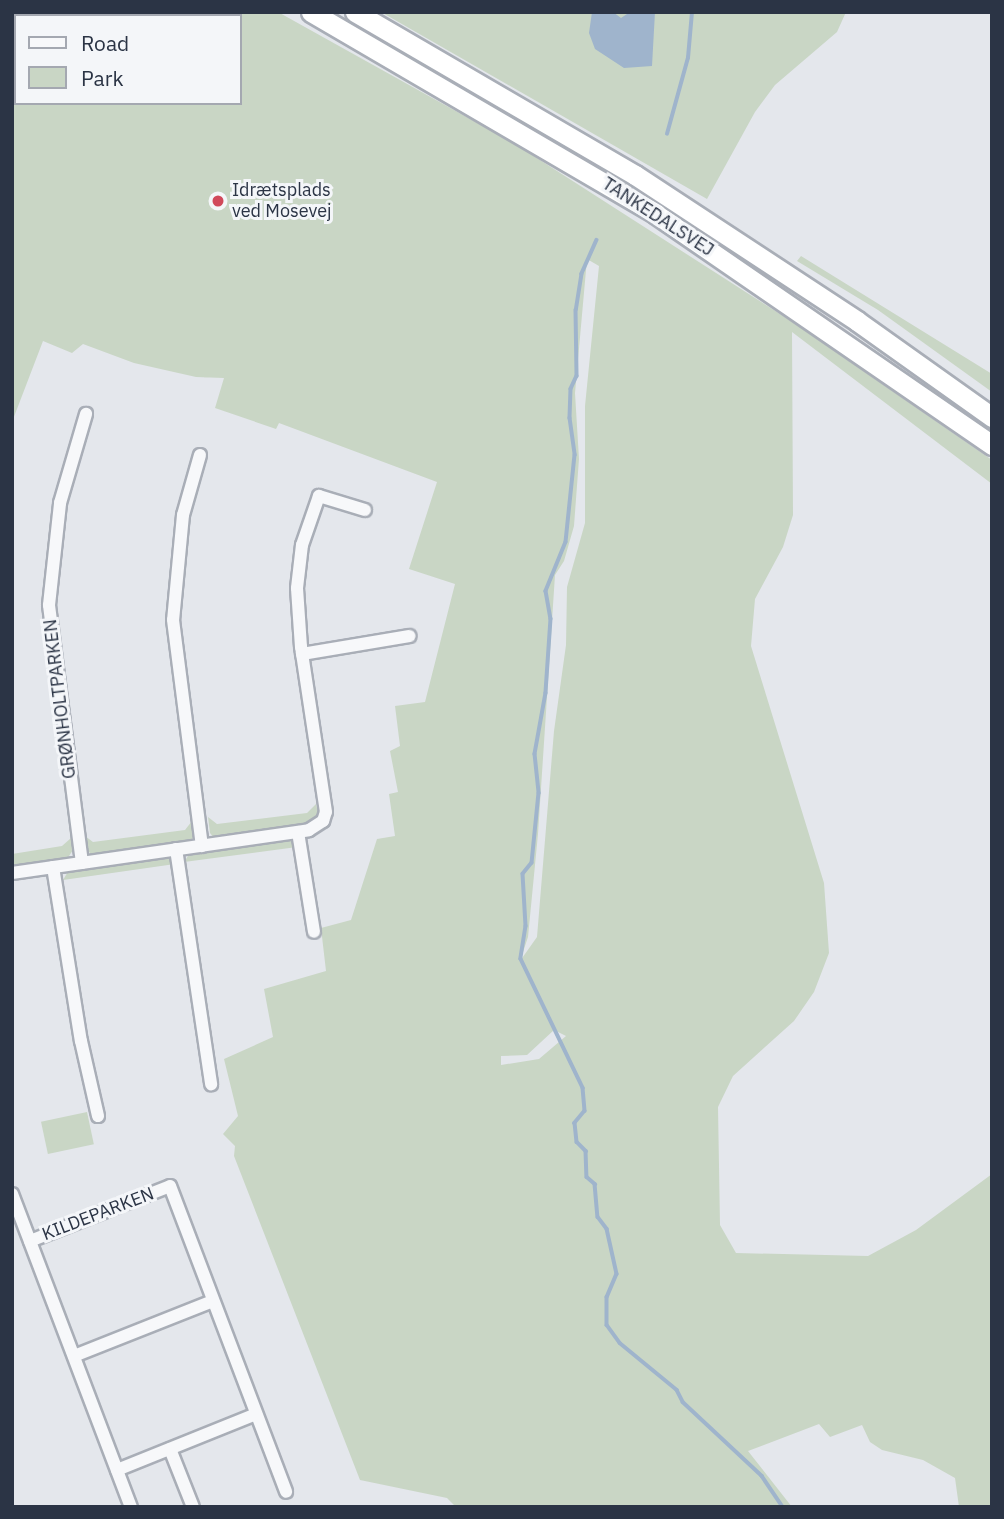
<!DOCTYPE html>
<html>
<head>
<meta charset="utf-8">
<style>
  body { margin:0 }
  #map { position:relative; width:1004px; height:1519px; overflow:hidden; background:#e4e7ec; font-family:"IBM Plex Sans",sans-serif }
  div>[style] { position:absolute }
  .green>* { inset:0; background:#c9d6c5; transform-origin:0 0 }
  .water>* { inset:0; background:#9fb4cc }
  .stream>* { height:3.5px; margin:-1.75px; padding:0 1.75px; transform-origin:1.75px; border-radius:1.75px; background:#9fb4cc }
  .roads { filter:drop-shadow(2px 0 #a9aeb7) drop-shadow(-2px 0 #a9aeb7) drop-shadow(0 2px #a9aeb7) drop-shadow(0 -2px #a9aeb7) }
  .minor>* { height:12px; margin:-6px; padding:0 6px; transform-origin:6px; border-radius:6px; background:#f7f8fa }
  .trunk>* { height:19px; margin:-9.5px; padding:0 9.5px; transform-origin:9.5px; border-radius:9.5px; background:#fff }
  .dots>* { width:19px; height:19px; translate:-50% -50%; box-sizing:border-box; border:4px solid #f4f6f9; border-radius:50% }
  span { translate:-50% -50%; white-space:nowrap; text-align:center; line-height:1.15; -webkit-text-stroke:6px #f4f6f9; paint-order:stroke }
  .poi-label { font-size:18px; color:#2b3445 }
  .left { translate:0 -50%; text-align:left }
  .street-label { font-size:18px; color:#2b3445 }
  .frame { position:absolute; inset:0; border:14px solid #2b3445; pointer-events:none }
  .legend { position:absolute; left:14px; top:14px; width:228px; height:91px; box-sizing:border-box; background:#f4f6f9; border:2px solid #a4a8b1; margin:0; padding:9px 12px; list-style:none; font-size:21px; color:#2b3445 }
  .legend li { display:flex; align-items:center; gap:14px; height:35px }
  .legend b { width:35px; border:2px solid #a4a8b1 }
</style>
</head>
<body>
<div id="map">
  <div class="green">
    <div style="clip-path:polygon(evenodd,12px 12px,278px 12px,515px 144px,794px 323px,992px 460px,992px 484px,792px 332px,793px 515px,783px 547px,755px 599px,751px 646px,824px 883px,829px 953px,814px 992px,794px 1021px,733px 1076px,718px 1107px,720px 1225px,736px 1253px,868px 1256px,916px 1230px,992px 1174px,992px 1507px,959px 1507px,955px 1478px,923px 1460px,882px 1450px,870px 1442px,862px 1425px,830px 1437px,819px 1424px,748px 1451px,792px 1507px,456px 1507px,447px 1498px,360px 1480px,234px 1156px,235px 1146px,223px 1134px,238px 1116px,224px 1059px,273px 1037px,264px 989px,326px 971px,321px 928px,351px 920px,377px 839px,395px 836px,389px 794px,398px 792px,390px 751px,400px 746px,395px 706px,425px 702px,455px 584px,409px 569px,437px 482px,279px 423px,276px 429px,215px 408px,224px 378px,196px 377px,134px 363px,83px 344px,72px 353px,43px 341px,12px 422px,12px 12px,16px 16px,240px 16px,240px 103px,16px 103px,16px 16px,12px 12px,587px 259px,599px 266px,585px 406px,585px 523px,567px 587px,566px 645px,554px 731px,537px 937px,520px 961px,528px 937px,538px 834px,555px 575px,564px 561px,574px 526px,579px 459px,575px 393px,587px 259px,12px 12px,554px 1030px,566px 1036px,539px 1059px,501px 1065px,501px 1056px,527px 1055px,554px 1030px)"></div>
    <div style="clip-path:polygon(381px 12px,846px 12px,837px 32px,775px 85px,755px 112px,707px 199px)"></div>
    <div style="clip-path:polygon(801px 256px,992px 374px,992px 392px,878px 310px,797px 261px)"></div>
    <div style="clip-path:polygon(316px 804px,319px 816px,309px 825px,214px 838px,210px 833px,208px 817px,217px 824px,307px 813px)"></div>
    <div style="clip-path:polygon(192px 821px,196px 832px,191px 841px,92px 855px,88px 851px,85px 836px,93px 842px,185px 830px)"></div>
    <div style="clip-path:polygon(71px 838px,73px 850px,67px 859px,12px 866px,12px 854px,62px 846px)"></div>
    <div style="clip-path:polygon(289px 839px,297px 847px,184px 862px,190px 853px)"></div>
    <div style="clip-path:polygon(166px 856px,175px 864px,63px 880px,69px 870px)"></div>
    <div style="left:87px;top:1112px;width:33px;height:47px;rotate:78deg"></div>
  </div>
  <div class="water">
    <div style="clip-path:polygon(592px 12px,613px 12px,621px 18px,630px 12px,655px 12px,652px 66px,624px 68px,595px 49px,589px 33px)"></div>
  </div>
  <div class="stream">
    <div style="left:667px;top:134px;width:79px;rotate:-74.6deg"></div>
    <div style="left:688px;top:58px;width:46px;rotate:-85deg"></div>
    <div style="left:597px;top:240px;width:37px;rotate:114deg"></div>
    <div style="left:582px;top:274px;width:36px;rotate:99deg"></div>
    <div style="left:576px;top:310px;width:66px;rotate:89.1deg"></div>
    <div style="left:577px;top:376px;width:14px;rotate:115deg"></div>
    <div style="left:571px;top:389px;width:29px;rotate:92deg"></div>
    <div style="left:570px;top:418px;width:37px;rotate:82deg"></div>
    <div style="left:575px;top:455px;width:87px;rotate:95.9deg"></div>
    <div style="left:566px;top:542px;width:53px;rotate:112.2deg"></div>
    <div style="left:546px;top:591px;width:28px;rotate:80deg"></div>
    <div style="left:551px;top:619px;width:74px;rotate:93.9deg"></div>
    <div style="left:546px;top:693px;width:62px;rotate:100.2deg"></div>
    <div style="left:535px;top:754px;width:39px;rotate:84deg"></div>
    <div style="left:539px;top:793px;width:70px;rotate:95.7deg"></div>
    <div style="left:532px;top:863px;width:14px;rotate:129deg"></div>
    <div style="left:523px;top:874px;width:52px;rotate:86.7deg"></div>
    <div style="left:526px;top:926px;width:33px;rotate:99deg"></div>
    <div style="left:521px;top:959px;width:143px;rotate:64.3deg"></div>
    <div style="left:583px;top:1088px;width:23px;rotate:85deg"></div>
    <div style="left:585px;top:1111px;width:16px;rotate:130deg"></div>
    <div style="left:575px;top:1123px;width:19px;rotate:84deg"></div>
    <div style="left:577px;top:1142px;width:13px;rotate:45deg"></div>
    <div style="left:586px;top:1151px;width:26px;rotate:88deg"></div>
    <div style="left:587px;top:1177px;width:11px;rotate:41deg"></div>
    <div style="left:595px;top:1184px;width:33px;rotate:85deg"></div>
    <div style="left:598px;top:1217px;width:15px;rotate:53deg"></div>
    <div style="left:607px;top:1229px;width:46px;rotate:77.5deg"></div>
    <div style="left:617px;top:1274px;width:25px;rotate:113deg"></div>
    <div style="left:607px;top:1297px;width:28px;rotate:90deg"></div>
    <div style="left:607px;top:1325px;width:22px;rotate:54deg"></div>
    <div style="left:620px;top:1343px;width:74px;rotate:39.5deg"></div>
    <div style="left:677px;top:1390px;width:13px;rotate:63deg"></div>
    <div style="left:683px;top:1402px;width:108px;rotate:43.1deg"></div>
    <div style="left:762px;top:1476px;width:37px;rotate:56deg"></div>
  </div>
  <div class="roads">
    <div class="minor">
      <div style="left:200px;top:455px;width:62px;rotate:105.8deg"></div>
      <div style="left:183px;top:515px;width:105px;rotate:95.4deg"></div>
      <div style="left:173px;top:620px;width:228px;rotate:82.7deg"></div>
      <div style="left:302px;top:654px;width:109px;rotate:-9.5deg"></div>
      <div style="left:298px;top:832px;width:101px;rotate:80.9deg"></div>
      <div style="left:176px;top:849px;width:238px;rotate:81.5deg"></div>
      <div style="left:82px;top:863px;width:260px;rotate:-97.3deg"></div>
      <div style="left:49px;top:605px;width:103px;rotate:-83.8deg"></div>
      <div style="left:60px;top:503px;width:93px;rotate:-73.7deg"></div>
      <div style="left:53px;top:867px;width:176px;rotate:80.9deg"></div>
      <div style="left:81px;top:1041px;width:77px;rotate:77.2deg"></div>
      <div style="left:12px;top:873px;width:300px;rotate:-8.2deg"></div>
      <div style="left:309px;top:830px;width:17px;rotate:-33deg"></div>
      <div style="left:323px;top:821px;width:9px;rotate:-72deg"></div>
      <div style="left:326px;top:812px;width:167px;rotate:-98.6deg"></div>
      <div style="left:301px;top:647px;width:59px;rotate:-93.9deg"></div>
      <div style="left:297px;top:588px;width:43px;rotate:-83.4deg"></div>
      <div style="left:302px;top:545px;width:52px;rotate:-70.9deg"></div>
      <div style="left:319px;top:496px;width:48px;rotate:16.9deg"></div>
      <div style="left:12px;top:1194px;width:335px;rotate:69.2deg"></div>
      <div style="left:30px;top:1241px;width:150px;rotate:-21.4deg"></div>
      <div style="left:170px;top:1186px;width:327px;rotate:69.2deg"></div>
      <div style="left:74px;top:1356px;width:149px;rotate:-21.6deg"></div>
      <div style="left:170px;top:1449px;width:62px;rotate:68.4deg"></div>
      <div style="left:117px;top:1470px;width:150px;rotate:-21.9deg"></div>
    </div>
    <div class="trunk">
      <div style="left:311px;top:12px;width:400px;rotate:30.3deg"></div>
      <div style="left:656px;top:214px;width:408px;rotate:34.5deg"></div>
      <div style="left:355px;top:12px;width:324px;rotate:30.2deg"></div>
      <div style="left:635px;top:175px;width:266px;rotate:33.3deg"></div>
      <div style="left:857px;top:321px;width:166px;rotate:35.4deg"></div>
    </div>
  </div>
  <div class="dots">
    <div style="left:218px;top:201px;background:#d1495b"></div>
  </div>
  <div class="poi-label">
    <span class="left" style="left:232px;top:201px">Idrætsplads<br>ved Mosevej</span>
  </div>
  <div class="street-label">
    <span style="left:658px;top:217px;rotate:33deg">TANKEDALSVEJ</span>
    <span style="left:60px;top:699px;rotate:-97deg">GRØNHOLTPARKEN</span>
    <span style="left:98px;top:1214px;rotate:-21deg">KILDEPARKEN</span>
  </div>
  <div class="frame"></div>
  <ul class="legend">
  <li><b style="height:9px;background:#f7f8fa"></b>Road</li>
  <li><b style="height:19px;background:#c9d6c5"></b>Park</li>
  </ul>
</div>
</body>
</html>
